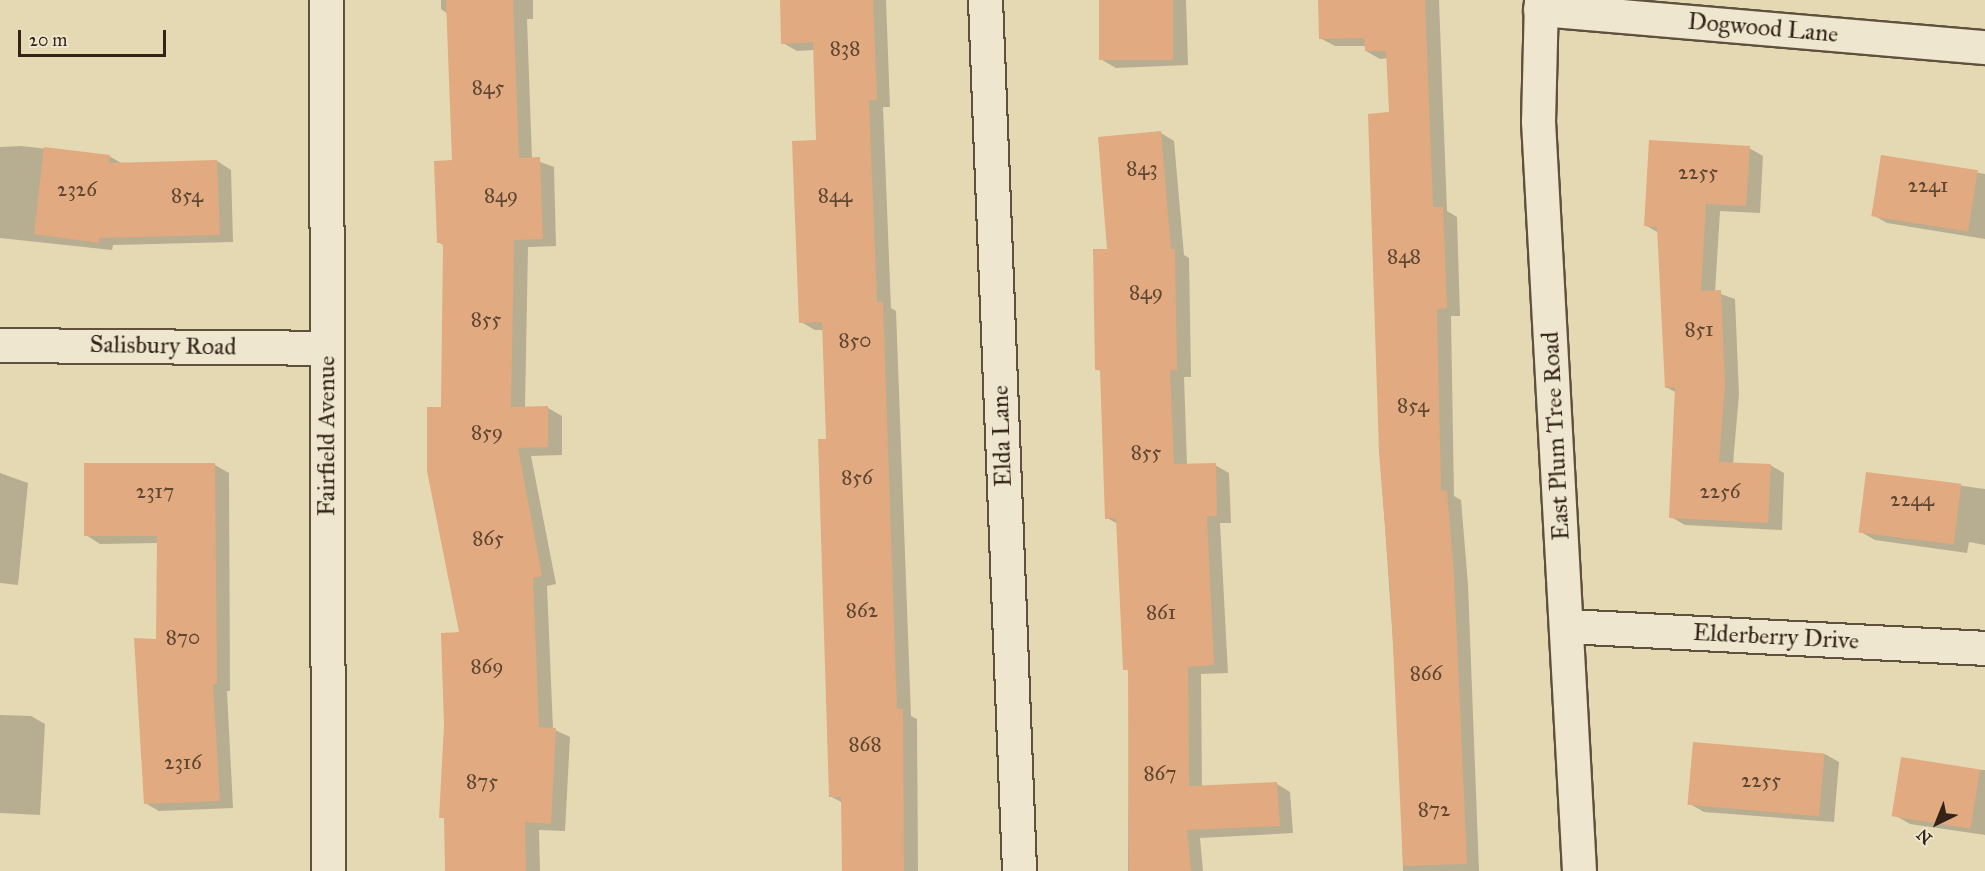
<!DOCTYPE html>
<html>
<head>
<meta charset="utf-8">
<style>
  body { margin:0 }
  #map { position:relative; width:1985px; height:871px; overflow:hidden; background:#e5d9b4; font-family:"IM FELL Great Primer",serif }
  div>[style] { position:absolute }
  .shadow>* { inset:0; background:#0003 }
  .building>* { inset:0; background:#e1aa80; transform-origin:0 0 }
  .roads { filter:drop-shadow(2px 0 #60513e) drop-shadow(-2px 0 #60513e) drop-shadow(0 2px #60513e) drop-shadow(0 -2px #60513e) }
  .street>* { height:33px; margin:-16.5px; padding:0 16.5px; transform-origin:16.5px; border-radius:16.5px; background:#eee6ce }
  span { translate:-50% -50%; white-space:nowrap; text-align:center; line-height:1.15; -webkit-text-stroke:4.5px #eee6ce; paint-order:stroke }
  .number-label { font-size:21px; color:#5f4631 }
  .number-label span { -webkit-text-stroke-width:0 }
  .street-label { font-size:24px; color:#342417 }
  .north { position:absolute; left:1907px; top:793px; width:60px; height:60px; -webkit-text-stroke:4px #eee6ce; paint-order:stroke; rotate:223deg; font-size:16px; font-weight:700; line-height:24px; text-align:center; color:#342417 }
  .north::after { content:''; display:block; margin:auto; width:21px; height:27px; background:#342417; clip-path:polygon(50% 0,100% 100%,50% 72%,0 100%) }
  .scale { position:absolute; left:18px; top:30px; width:148px; height:27px; box-sizing:border-box; border:3px solid #342417; border-top:0; padding-left:8px; font-size:18px; line-height:21px; white-space:nowrap; color:#342417; -webkit-text-stroke:4px #eee6ce; paint-order:stroke }
</style>
</head>
<body>
<div id="map">
  <div class="shadow">
    <div style="clip-path:polygon(441px 0,533px 0,533px 19px,527px 19px,532px 159px,554px 167px,556px 246px,528px 247px,525px 408px,548px 408px,562px 416px,562px 455px,531px 456px,556px 584px,547px 586px,553px 729px,570px 737px,565px 831px,539px 830px,540px 871px,446px 871px,445px 819px,441px 817px,460px 634px,442px 409px,445px 246px,438px 242px,453px 162px,448px 14px,441px 9px)"></div>
    <div style="clip-path:polygon(783px 0,886px 0,890px 107px,883px 107px,891px 308px,896px 311px,911px 716px,917px 719px,918px 871px,844px 871px,843px 803px,830px 796px,819px 440px,827px 440px,823px 330px,815px 330px,801px 322px,818px 142px,814px 50px,797px 51px,783px 43px)"></div>
    <div style="clip-path:polygon(1100px 0,1186px 0,1188px 65px,1116px 68px,1102px 60px)"></div>
    <div style="clip-path:polygon(1320px 0,1439px 0,1447px 211px,1457px 217px,1460px 316px,1451px 316px,1454px 496px,1461px 500px,1468px 584px,1479px 871px,1403px 871px,1399px 730px,1380px 453px,1391px 114px,1388px 58px,1380px 59px,1366px 51px,1366px 46px,1335px 46px,1320px 38px)"></div>
    <div style="clip-path:polygon(1161px 133px,1174px 141px,1184px 255px,1189px 258px,1191px 377px,1184px 377px,1187px 465px,1215px 465px,1229px 473px,1231px 523px,1220px 523px,1228px 673px,1201px 674px,1202px 787px,1277px 784px,1290px 792px,1293px 833px,1200px 838px,1203px 871px,1128px 871px,1129px 671px,1125px 669px,1118px 524px,1107px 518px,1102px 372px,1097px 369px,1109px 250px)"></div>
    <div style="clip-path:polygon(21px 146px,109px 156px,123px 164px,217px 161px,231px 170px,233px 242px,113px 245px,112px 250px,0 238px,0 147px)"></div>
    <div style="clip-path:polygon(1749px 148px,1763px 156px,1760px 213px,1720px 211px,1715px 292px,1735px 299px,1739px 394px,1733px 464px,1770px 465px,1784px 473px,1782px 530px,1685px 525px,1671px 517px,1677px 393px,1666px 387px,1659px 233px,1645px 225px)"></div>
    <div style="clip-path:polygon(1882px 156px,1985px 174px,1985px 239px,1887px 223px,1873px 215px)"></div>
    <div style="clip-path:polygon(215px 465px,229px 473px,230px 691px,227px 691px,233px 808px,159px 811px,145px 803px,158px 640px,158px 543px,100px 544px,86px 535px)"></div>
    <div style="clip-path:polygon(0 473px,28px 483px,18px 585px,0 583px)"></div>
    <div style="clip-path:polygon(1868px 473px,1985px 489px,1985px 545px,1969px 542px,1967px 553px,1875px 540px,1861px 532px)"></div>
    <div style="clip-path:polygon(0 715px,31px 716px,45px 724px,40px 815px,0 813px)"></div>
    <div style="clip-path:polygon(1825px 754px,1839px 762px,1834px 822px,1704px 812px,1690px 804px)"></div>
    <div style="clip-path:polygon(1980px 770px,1985px 770px,1985px 835px,1910px 824px,1896px 816px)"></div>
  </div>
  <div class="building">
    <div style="clip-path:polygon(446px 0,513px 0,519px 158px,540px 157px,543px 239px,514px 240px,511px 407px,548px 406px,548px 447px,518px 448px,542px 576px,533px 578px,539px 727px,556px 728px,551px 824px,525px 822px,526px 871px,445px 871px,444px 818px,439px 818px,444px 726px,441px 633px,459px 632px,427px 471px,427px 407px,441px 407px,443px 243px,437px 243px,434px 161px,452px 160px)"></div>
    <div style="clip-path:polygon(780px 0,873px 0,877px 100px,869px 100px,877px 302px,883px 302px,897px 709px,903px 709px,904px 871px,842px 871px,841px 797px,829px 797px,818px 439px,826px 439px,822px 322px,799px 323px,792px 141px,816px 140px,813px 42px,781px 44px)"></div>
    <div style="left:1099px;top:0;width:74px;height:60px"></div>
    <div style="clip-path:polygon(1318px 0,1425px 0,1433px 207px,1443px 207px,1447px 308px,1437px 309px,1441px 491px,1447px 490px,1454px 575px,1467px 864px,1403px 866px,1391px 601px,1379px 453px,1368px 114px,1389px 112px,1386px 51px,1365px 51px,1364px 38px,1319px 39px)"></div>
    <div style="clip-path:polygon(1161px 131px,1171px 249px,1175px 249px,1177px 370px,1170px 370px,1174px 464px,1216px 463px,1217px 516px,1207px 516px,1214px 665px,1188px 667px,1189px 786px,1277px 782px,1280px 826px,1187px 830px,1191px 871px,1129px 871px,1128px 670px,1123px 670px,1116px 518px,1105px 519px,1100px 370px,1095px 370px,1093px 249px,1107px 249px,1098px 137px)"></div>
    <div style="clip-path:polygon(1649px 140px,1750px 146px,1746px 206px,1706px 204px,1701px 291px,1721px 290px,1725px 385px,1719px 462px,1771px 464px,1768px 523px,1669px 518px,1675px 387px,1665px 388px,1657px 227px,1644px 226px)"></div>
    <div style="clip-path:polygon(44px 147px,110px 155px,109px 163px,217px 160px,220px 235px,99px 238px,99px 243px,34px 234px)"></div>
    <div style="left:1881px;top:155px;width:98px;height:62px;rotate:9deg"></div>
    <div style="clip-path:polygon(84px 463px,215px 463px,217px 684px,213px 684px,220px 801px,144px 804px,134px 638px,156px 639px,157px 536px,84px 536px)"></div>
    <div style="left:1866px;top:472px;width:96px;height:61px;rotate:7deg"></div>
    <div style="left:1693px;top:742px;width:132px;height:63px;rotate:5deg"></div>
    <div style="left:1901px;top:757px;width:80px;height:60px;rotate:9deg"></div>
  </div>
  <div class="roads">
    <div class="street">
      <div style="left:326px;top:0;width:871px;rotate:89.87deg"></div>
      <div style="left:985px;top:0;width:872px;rotate:87.76deg"></div>
      <div style="left:1541px;top:0;width:121px;rotate:91.4deg"></div>
      <div style="left:1538px;top:121px;width:751px;rotate:86.87deg"></div>
      <div style="left:1540px;top:9px;width:447px;rotate:4.9deg"></div>
      <div style="left:0;top:345px;width:327px;rotate:0.5deg"></div>
      <div style="left:1567px;top:626px;width:419px;rotate:3deg"></div>
    </div>
  </div>
  <div class="number-label">
    <span style="left:845px;top:48px">838</span>
    <span style="left:488px;top:87px">845</span>
    <span style="left:1142px;top:168px">843</span>
    <span style="left:1698px;top:172px">2255</span>
    <span style="left:1928px;top:185px">2241</span>
    <span style="left:77px;top:189px">2326</span>
    <span style="left:187px;top:195px">854</span>
    <span style="left:501px;top:195px">849</span>
    <span style="left:835px;top:195px">844</span>
    <span style="left:1404px;top:256px">848</span>
    <span style="left:1146px;top:292px">849</span>
    <span style="left:486px;top:319px">855</span>
    <span style="left:1699px;top:329px">851</span>
    <span style="left:855px;top:340px">850</span>
    <span style="left:1413px;top:405px">854</span>
    <span style="left:487px;top:432px">859</span>
    <span style="left:1146px;top:452px">855</span>
    <span style="left:857px;top:477px">856</span>
    <span style="left:155px;top:491px">2317</span>
    <span style="left:1720px;top:491px">2256</span>
    <span style="left:1912px;top:499px">2244</span>
    <span style="left:488px;top:538px">865</span>
    <span style="left:862px;top:610px">862</span>
    <span style="left:1161px;top:612px">861</span>
    <span style="left:183px;top:637px">870</span>
    <span style="left:487px;top:666px">869</span>
    <span style="left:1426px;top:673px">866</span>
    <span style="left:865px;top:744px">868</span>
    <span style="left:183px;top:762px">2316</span>
    <span style="left:1160px;top:773px">867</span>
    <span style="left:1761px;top:780px">2255</span>
    <span style="left:482px;top:781px">875</span>
    <span style="left:1434px;top:809px">872</span>
  </div>
  <div class="street-label">
    <span style="left:1763px;top:28px;rotate:5deg">Dogwood Lane</span>
    <span style="left:163px;top:346px;rotate:1deg">Salisbury Road</span>
    <span style="left:327px;top:436px;rotate:-90deg">Fairfield Avenue</span>
    <span style="left:1002px;top:436px;rotate:-92deg">Elda Lane</span>
    <span style="left:1556px;top:436px;rotate:-93deg">East Plum Tree Road</span>
    <span style="left:1776px;top:637px;rotate:3deg">Elderberry Drive</span>
  </div>
  <div class="north">N</div>
  <div class="scale">20 m</div>
</div>
</body>
</html>
